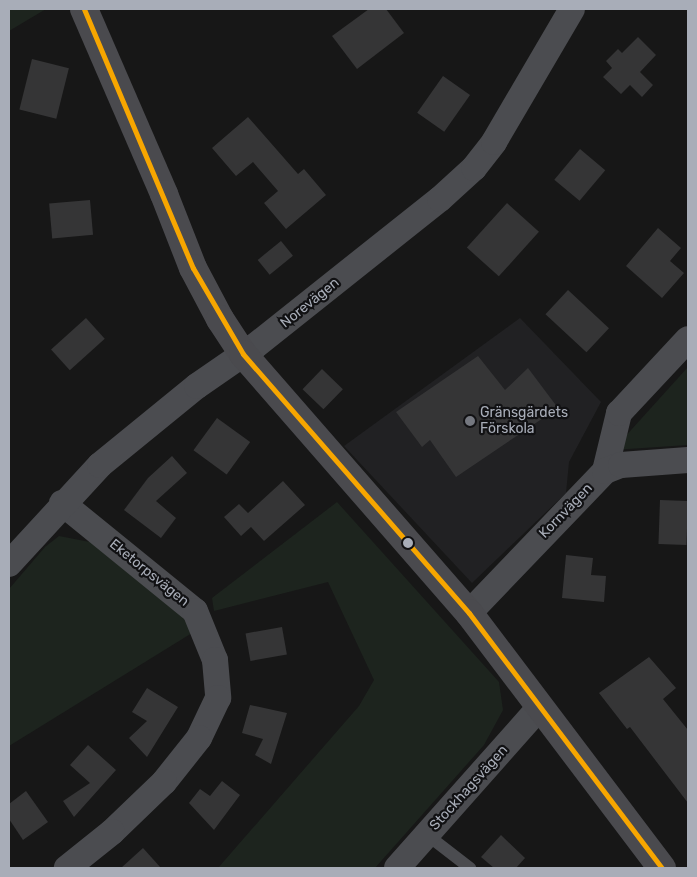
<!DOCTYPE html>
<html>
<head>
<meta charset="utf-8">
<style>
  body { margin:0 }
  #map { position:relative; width:697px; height:877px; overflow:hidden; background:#171717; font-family:Rubik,sans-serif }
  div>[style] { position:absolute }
  .built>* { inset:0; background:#212123 }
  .green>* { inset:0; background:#1d241e }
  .building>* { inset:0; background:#353536; transform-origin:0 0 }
  .lane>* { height:12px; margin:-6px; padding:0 6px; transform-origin:6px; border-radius:6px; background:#4b4c50 }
  .street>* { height:26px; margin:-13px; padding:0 13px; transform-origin:13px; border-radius:13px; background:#4b4c50 }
  .secondary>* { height:28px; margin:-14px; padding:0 14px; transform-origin:14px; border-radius:14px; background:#4a4a4e }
  .bus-1>* { height:5px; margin:-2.5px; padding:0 2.5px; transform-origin:2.5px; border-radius:2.5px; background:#f7a600 }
  .dots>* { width:14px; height:14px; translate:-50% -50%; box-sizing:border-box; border:2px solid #111113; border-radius:50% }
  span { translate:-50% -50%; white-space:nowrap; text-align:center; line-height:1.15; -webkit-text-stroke:4.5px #111113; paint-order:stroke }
  .street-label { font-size:14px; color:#a8adb8 }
  .poi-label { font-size:14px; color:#a8adb8 }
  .left { translate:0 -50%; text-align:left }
  .frame { position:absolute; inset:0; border:10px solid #a8adb8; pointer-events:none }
</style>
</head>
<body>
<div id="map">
  <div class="built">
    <div style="clip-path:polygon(520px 318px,601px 402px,569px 462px,566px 493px,472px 583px,344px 446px)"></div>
  </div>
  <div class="green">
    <div style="clip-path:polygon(9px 9px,46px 9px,9px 31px)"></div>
    <div style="clip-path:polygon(688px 367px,688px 445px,613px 450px)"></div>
    <div style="clip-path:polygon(337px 502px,499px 682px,503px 710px,484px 745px,375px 868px,218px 868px,359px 706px,374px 680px,328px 582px,214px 611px,212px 598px)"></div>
    <div style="clip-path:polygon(59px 536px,95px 543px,179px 610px,192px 633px,9px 746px,9px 589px,45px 547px)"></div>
  </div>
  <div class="building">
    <div style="clip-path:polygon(369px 9px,386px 9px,404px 33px,357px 69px,332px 36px)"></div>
    <div style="clip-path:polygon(638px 37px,656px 55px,640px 72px,653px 85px,642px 97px,630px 85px,621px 94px,603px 77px,612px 68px,606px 61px,618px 49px,622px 53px)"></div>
    <div style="left:32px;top:59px;width:38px;height:52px;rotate:14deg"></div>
    <div style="left:443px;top:76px;width:33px;height:45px;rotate:35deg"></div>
    <div style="clip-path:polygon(248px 117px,298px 174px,304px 169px,326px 195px,286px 229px,264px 203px,278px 191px,253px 162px,236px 176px,212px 148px)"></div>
    <div style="left:580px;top:149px;width:33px;height:40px;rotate:40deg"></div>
    <div style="left:90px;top:200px;width:35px;height:41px;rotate:85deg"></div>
    <div style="left:507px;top:203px;width:43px;height:60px;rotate:42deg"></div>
    <div style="clip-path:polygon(658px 228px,681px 248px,670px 261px,684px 273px,662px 298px,626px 266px)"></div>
    <div style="left:281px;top:241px;width:19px;height:30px;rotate:51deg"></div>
    <div style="left:568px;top:290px;width:56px;height:33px;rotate:43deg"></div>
    <div style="left:86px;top:318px;width:28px;height:47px;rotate:48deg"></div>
    <div style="clip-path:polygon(478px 356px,505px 390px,528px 368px,558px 408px,456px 477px,430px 440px,422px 447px,396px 412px)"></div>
    <div style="left:322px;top:369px;width:29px;height:28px;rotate:44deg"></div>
    <div style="left:217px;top:418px;width:41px;height:40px;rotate:36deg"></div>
    <div style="clip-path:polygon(172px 456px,187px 473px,156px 501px,176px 518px,161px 538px,124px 510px,148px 478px)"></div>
    <div style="clip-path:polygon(283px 481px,305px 505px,264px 541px,251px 527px,241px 536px,224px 517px,239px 504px,248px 513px)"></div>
    <div style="left:660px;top:500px;width:28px;height:44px;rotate:2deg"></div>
    <div style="clip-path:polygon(566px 555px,593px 558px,591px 575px,606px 576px,604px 602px,562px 598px)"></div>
    <div style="left:282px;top:627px;width:28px;height:37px;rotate:80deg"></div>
    <div style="clip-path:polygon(649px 657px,676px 688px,663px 699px,688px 730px,688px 803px,630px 727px,627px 729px,599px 693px)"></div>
    <div style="clip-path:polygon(147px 688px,178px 707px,147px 757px,129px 738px,147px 721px,132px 712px)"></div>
    <div style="clip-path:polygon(250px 705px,287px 713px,271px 764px,255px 755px,263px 739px,242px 733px)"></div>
    <div style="clip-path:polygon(88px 745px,116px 770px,74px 817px,63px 801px,90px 783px,70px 765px)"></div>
    <div style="clip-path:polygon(222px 781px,240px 795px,214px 830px,189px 803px,200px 789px,210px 796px)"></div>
    <div style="clip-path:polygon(26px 791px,48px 822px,23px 840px,9px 819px,9px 804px)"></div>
    <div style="clip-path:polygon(501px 835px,525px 858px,516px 868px,494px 868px,481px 857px)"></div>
    <div style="clip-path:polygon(143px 848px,161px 868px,121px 868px)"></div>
  </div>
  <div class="lane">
    <div style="left:426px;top:834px;width:56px;rotate:37.7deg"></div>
  </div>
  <div class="street">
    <div style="left:605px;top:471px;width:60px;rotate:-76.4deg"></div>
    <div style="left:619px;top:413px;width:101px;rotate:-47deg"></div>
    <div style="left:62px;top:503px;width:171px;rotate:39.1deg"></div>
    <div style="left:195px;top:611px;width:53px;rotate:67.8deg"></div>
    <div style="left:215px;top:660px;width:38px;rotate:85deg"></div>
    <div style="left:218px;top:698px;width:44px;rotate:115.4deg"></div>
    <div style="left:199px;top:738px;width:56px;rotate:128.5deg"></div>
    <div style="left:164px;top:782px;width:72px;rotate:136.1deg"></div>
    <div style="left:112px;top:832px;width:58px;rotate:141.3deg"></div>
    <div style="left:9px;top:564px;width:134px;rotate:-47.4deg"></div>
    <div style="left:100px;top:465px;width:125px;rotate:-39.2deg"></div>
    <div style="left:197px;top:386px;width:70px;rotate:-34.6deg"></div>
    <div style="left:255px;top:346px;width:236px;rotate:-38.5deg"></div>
    <div style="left:440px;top:199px;width:46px;rotate:-42.4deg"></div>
    <div style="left:474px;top:168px;width:33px;rotate:-52deg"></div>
    <div style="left:494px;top:142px;width:154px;rotate:-59.6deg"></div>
    <div style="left:469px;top:613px;width:197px;rotate:-46.2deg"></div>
    <div style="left:605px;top:471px;width:17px;rotate:-21deg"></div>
    <div style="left:621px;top:465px;width:67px;rotate:-4.3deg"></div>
    <div style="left:397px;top:868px;width:215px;rotate:-48.4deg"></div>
  </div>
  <div class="secondary">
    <div style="left:84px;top:9px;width:202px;rotate:66.6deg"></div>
    <div style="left:164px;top:194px;width:79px;rotate:68.6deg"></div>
    <div style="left:193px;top:268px;width:58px;rotate:62.1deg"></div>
    <div style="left:220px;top:319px;width:42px;rotate:56.7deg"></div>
    <div style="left:243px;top:354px;width:344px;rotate:48.9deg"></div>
    <div style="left:469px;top:613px;width:320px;rotate:52.9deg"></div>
  </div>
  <div class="bus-1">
    <div style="left:84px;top:9px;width:281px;rotate:67.2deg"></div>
    <div style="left:193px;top:268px;width:99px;rotate:59.8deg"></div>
    <div style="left:243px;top:354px;width:344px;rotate:48.9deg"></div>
    <div style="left:469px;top:613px;width:320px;rotate:52.9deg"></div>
  </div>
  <div class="dots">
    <div style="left:470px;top:421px;background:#757880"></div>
    <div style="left:408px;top:543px;background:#a8adb8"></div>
  </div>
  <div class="street-label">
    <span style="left:310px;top:303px;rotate:-39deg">Norevägen</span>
    <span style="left:566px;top:511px;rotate:-46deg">Kornvägen</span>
    <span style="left:149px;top:573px;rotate:39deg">Eketorpsvägen</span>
    <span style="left:469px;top:788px;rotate:-48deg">Stockhagsvägen</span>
  </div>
  <div class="poi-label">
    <span class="left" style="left:480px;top:421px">Gränsgärdets<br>Förskola</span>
  </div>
  <div class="frame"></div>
</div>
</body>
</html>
